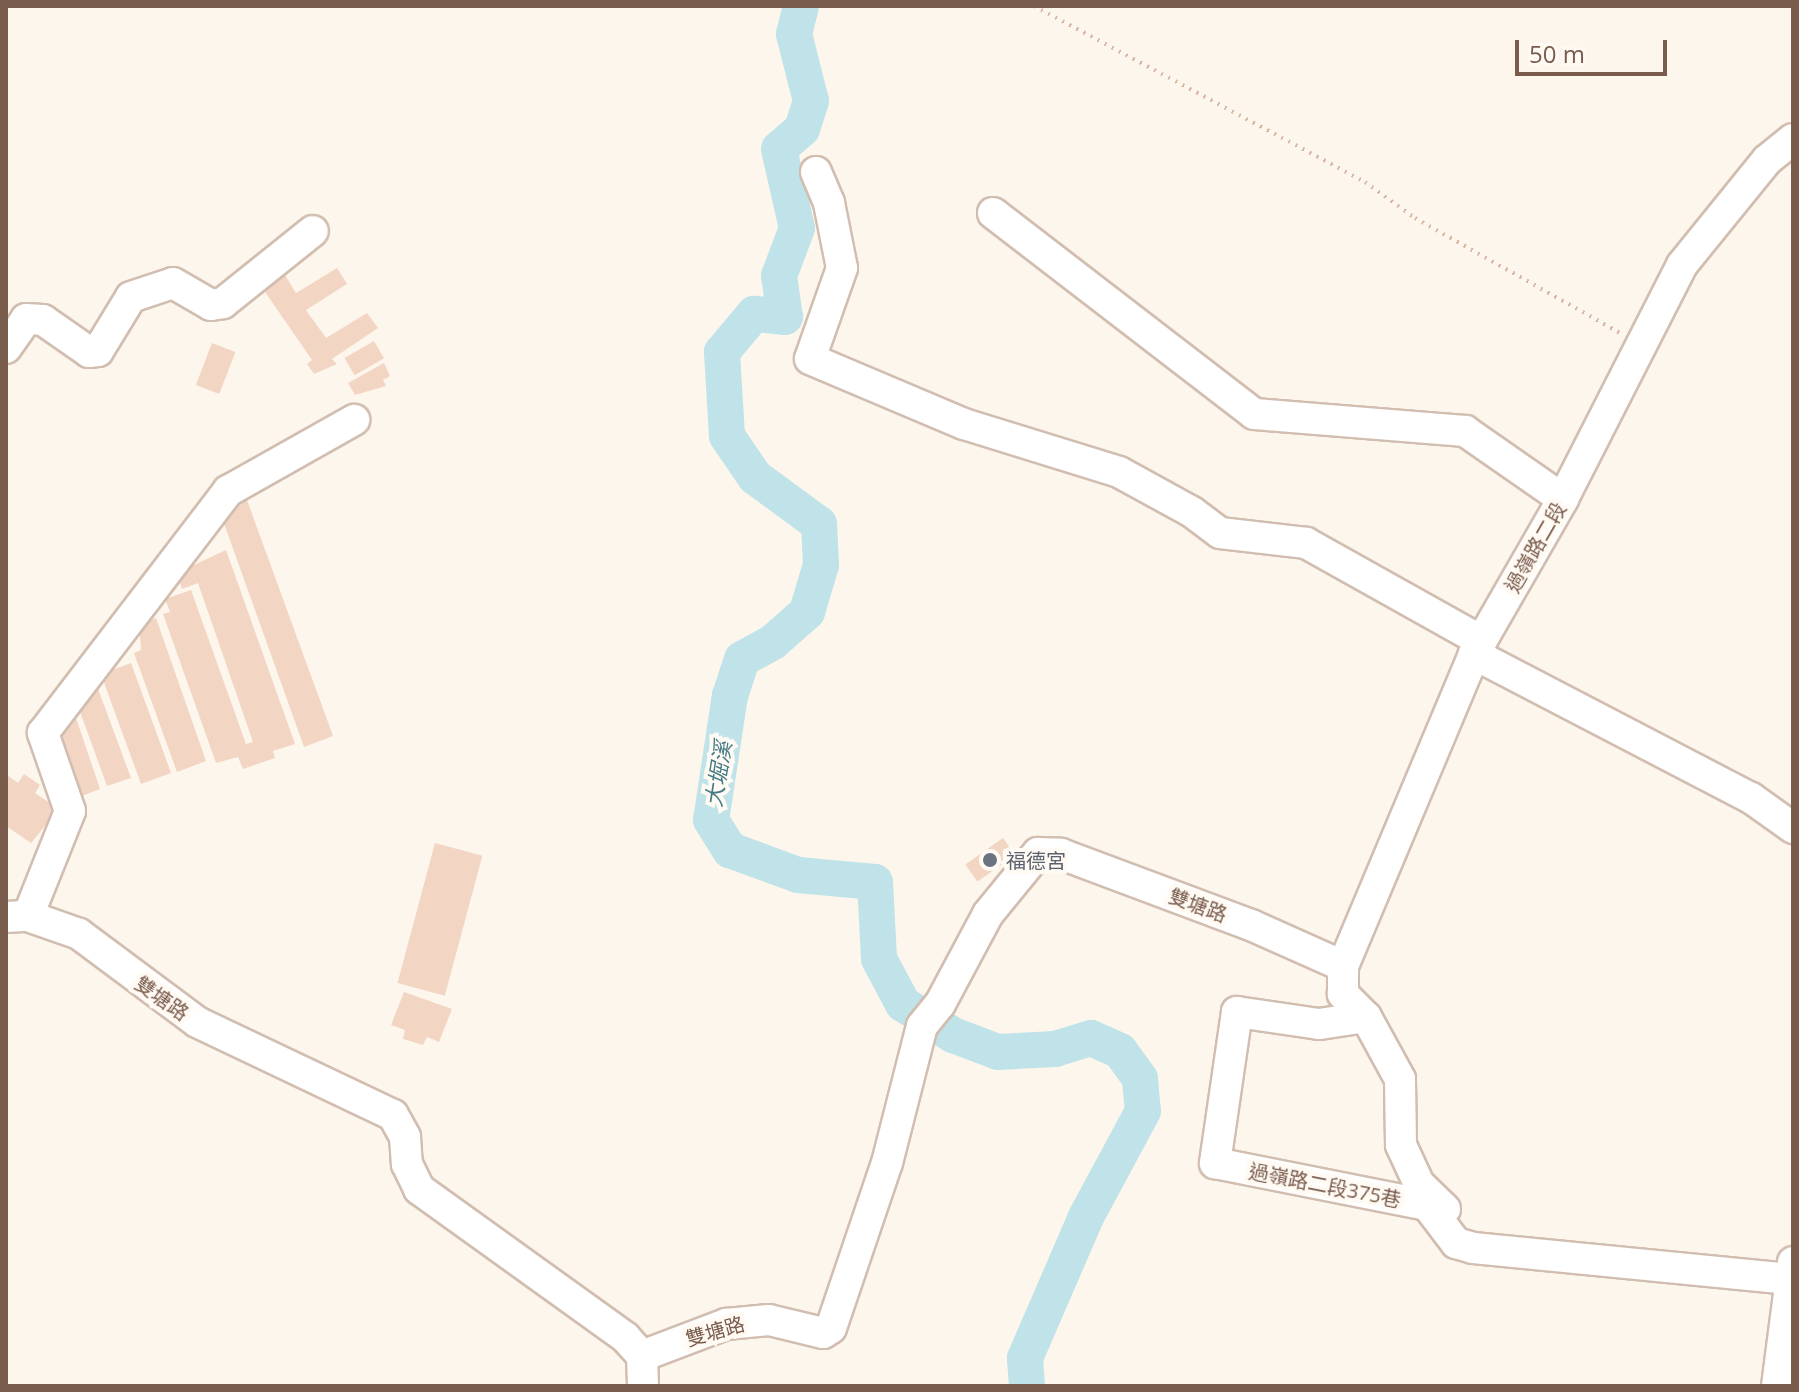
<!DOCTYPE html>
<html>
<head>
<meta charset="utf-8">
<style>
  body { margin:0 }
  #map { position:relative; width:1799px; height:1392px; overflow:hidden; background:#fdf6ec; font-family:"Open Sans","Noto Sans TC",sans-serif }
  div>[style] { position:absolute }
  .river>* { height:36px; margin:-18px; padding:0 18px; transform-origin:18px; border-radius:18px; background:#bfe3e8 }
  .building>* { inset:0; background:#f3d5c3; transform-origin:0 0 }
  .path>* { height:4px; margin-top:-2px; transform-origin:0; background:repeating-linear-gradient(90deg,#d9b8a5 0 2px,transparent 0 8px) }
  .roads { filter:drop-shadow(2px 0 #d1beb0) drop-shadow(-2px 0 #d1beb0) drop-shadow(0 2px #d1beb0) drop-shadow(0 -2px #d1beb0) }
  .minor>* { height:30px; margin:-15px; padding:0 15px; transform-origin:15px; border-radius:15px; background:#fff }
  .dots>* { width:22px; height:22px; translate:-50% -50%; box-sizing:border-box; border:4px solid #fffaf3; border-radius:50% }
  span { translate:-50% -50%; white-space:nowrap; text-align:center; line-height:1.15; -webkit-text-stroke:8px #fffaf3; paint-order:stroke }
  .street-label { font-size:20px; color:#7a5c4d }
  .worship-label { font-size:20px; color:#5b616d }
  .left { translate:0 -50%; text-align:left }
  .water-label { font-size:22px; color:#437c86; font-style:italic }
  .frame { position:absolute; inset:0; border:8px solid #7a5c4d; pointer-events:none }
  .scale { position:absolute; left:1515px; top:40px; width:152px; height:36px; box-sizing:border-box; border:4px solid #7a5c4d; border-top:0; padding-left:10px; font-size:24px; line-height:28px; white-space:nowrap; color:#7a5c4d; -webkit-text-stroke:6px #fffaf3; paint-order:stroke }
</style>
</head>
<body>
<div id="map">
  <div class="river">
    <div style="left:801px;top:6px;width:29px;rotate:104deg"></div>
    <div style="left:794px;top:34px;width:69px;rotate:75.8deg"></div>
    <div style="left:811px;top:101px;width:29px;rotate:108deg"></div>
    <div style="left:802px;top:129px;width:30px;rotate:139deg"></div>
    <div style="left:779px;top:149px;width:81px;rotate:77.2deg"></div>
    <div style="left:797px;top:228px;width:51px;rotate:110.6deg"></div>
    <div style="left:779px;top:276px;width:41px;rotate:81.7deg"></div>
    <div style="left:785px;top:317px;width:31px;rotate:-174deg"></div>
    <div style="left:754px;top:314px;width:50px;rotate:130.1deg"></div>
    <div style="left:722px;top:352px;width:84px;rotate:86.6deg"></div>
    <div style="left:727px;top:436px;width:50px;rotate:55.7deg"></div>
    <div style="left:755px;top:477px;width:79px;rotate:36.3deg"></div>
    <div style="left:819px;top:524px;width:41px;rotate:87.2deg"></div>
    <div style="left:821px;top:565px;width:49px;rotate:106.6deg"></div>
    <div style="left:807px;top:612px;width:45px;rotate:138.6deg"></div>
    <div style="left:773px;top:642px;width:35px;rotate:151deg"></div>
    <div style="left:742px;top:659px;width:38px;rotate:108deg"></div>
    <div style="left:730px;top:695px;width:126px;rotate:98.6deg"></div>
    <div style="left:711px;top:820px;width:36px;rotate:58deg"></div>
    <div style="left:730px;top:850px;width:72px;rotate:20.2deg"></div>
    <div style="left:798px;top:875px;width:77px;rotate:5.2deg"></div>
    <div style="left:875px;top:882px;width:77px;rotate:87deg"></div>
    <div style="left:879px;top:959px;width:51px;rotate:61.9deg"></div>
    <div style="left:903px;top:1004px;width:59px;rotate:31.8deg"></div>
    <div style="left:953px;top:1035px;width:48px;rotate:20.7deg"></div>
    <div style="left:998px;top:1052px;width:57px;rotate:-3deg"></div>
    <div style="left:1055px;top:1049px;width:38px;rotate:-17deg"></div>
    <div style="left:1091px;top:1038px;width:32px;rotate:24deg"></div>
    <div style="left:1120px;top:1051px;width:34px;rotate:54deg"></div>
    <div style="left:1140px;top:1079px;width:32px;rotate:85deg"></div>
    <div style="left:1143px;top:1111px;width:120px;rotate:118.3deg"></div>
    <div style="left:1086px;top:1217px;width:154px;rotate:113.4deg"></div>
    <div style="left:1025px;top:1358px;width:28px;rotate:86deg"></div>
  </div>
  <div class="building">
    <div style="clip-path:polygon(337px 268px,347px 284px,306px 310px,326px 338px,367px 313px,378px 328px,332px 359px,337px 364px,314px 374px,307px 364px,312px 360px,263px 289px,285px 275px,296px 293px)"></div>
    <div style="left:374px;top:341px;width:20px;height:34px;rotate:60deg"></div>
    <div style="left:212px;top:343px;width:25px;height:45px;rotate:21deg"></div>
    <div style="clip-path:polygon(384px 363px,390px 376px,383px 380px,386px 386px,355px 395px,348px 383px)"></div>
    <div style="clip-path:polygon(244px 492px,333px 736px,304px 747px,221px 515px,236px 508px,232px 499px)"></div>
    <div style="clip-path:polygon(226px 550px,295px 744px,273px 751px,275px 758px,243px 769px,238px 757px,216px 763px,163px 614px,170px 612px,165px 599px,191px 590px,246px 744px,253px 742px,198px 583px,182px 589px,177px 573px)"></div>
    <div style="clip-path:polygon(156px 618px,206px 761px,177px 772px,134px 653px,141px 650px,139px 623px)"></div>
    <div style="left:131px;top:663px;width:117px;height:32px;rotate:70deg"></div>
    <div style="clip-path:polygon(97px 686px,131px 778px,107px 786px,78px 706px)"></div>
    <div style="clip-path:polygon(76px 718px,100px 789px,76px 798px,55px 736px,58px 724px)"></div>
    <div style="clip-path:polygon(6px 774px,18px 783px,24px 774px,40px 785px,35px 793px,59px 809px,31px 843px,6px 826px)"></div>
    <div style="left:1003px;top:838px;width:21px;height:46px;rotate:55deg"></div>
    <div style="left:435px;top:843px;width:49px;height:145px;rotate:15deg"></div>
    <div style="clip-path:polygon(404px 992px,452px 1009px,439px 1042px,427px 1037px,423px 1045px,403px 1039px,405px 1030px,391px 1025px)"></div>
  </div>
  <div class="path">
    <div style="left:1034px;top:6px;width:375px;rotate:28deg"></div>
    <div style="left:1365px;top:182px;width:62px;rotate:35.8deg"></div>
    <div style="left:1415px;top:218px;width:237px;rotate:29.3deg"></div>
  </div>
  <div class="roads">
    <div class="minor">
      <div style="left:1793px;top:139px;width:33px;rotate:141deg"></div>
      <div style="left:1767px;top:160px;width:135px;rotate:129deg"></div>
      <div style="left:1682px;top:265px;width:263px;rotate:117deg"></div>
      <div style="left:1563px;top:499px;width:179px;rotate:119.9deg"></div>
      <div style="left:1474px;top:654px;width:312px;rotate:27.5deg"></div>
      <div style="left:1751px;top:798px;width:52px;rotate:35.5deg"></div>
      <div style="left:816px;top:172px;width:34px;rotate:67deg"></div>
      <div style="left:829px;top:203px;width:66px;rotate:78.7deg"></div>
      <div style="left:842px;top:268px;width:96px;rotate:109.4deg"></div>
      <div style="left:810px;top:359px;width:167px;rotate:22.9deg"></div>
      <div style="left:964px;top:424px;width:162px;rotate:17.2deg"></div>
      <div style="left:1119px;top:472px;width:83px;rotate:28.7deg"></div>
      <div style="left:1192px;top:512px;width:35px;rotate:37deg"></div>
      <div style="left:1220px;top:533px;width:87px;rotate:6.6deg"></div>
      <div style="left:1306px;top:543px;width:201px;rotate:29.2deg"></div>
      <div style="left:993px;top:213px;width:329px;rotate:37.6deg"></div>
      <div style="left:1254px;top:414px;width:212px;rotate:4.6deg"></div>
      <div style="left:1465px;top:431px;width:119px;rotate:34.8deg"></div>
      <div style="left:6px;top:348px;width:35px;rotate:-55deg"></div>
      <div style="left:26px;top:319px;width:17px;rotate:3deg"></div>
      <div style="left:43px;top:320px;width:56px;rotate:34.8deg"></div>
      <div style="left:89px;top:352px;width:9px;rotate:-6deg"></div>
      <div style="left:98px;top:351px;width:63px;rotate:-58.6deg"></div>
      <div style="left:131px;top:297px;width:44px;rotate:-18.4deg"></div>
      <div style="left:173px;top:283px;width:44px;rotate:30.1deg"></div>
      <div style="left:211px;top:305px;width:12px;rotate:-9deg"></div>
      <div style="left:223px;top:303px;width:115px;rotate:-38.7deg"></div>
      <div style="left:28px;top:916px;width:113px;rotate:-68.2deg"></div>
      <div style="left:70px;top:811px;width:83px;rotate:-109.1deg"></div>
      <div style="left:43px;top:733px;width:305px;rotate:-52.6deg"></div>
      <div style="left:228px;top:491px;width:145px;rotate:-29.4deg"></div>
      <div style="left:6px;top:917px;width:22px;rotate:-3deg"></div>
      <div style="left:28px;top:916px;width:54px;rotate:19.4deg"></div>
      <div style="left:79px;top:934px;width:147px;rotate:36.7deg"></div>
      <div style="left:197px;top:1022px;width:217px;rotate:25.4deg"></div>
      <div style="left:393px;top:1115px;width:25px;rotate:61deg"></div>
      <div style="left:405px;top:1137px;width:27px;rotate:86deg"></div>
      <div style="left:407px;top:1164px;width:28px;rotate:64deg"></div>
      <div style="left:419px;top:1189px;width:254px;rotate:35.7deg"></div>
      <div style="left:625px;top:1337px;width:25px;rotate:48deg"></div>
      <div style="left:642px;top:1356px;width:90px;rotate:-20.9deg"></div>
      <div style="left:726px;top:1324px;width:43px;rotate:-5.3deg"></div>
      <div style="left:769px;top:1320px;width:56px;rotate:13.5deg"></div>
      <div style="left:823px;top:1333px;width:9px;rotate:-32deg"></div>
      <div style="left:831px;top:1328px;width:174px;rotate:-71.3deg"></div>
      <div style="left:887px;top:1163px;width:141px;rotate:-75.7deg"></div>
      <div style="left:922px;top:1026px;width:28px;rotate:-51deg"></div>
      <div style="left:940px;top:1004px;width:102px;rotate:-61.9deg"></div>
      <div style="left:988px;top:914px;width:79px;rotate:-50.7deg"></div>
      <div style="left:1038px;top:853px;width:23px;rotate:2deg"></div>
      <div style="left:1061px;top:854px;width:203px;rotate:20.5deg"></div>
      <div style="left:1251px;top:925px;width:101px;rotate:24deg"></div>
      <div style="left:1366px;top:1017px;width:48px;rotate:171.5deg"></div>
      <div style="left:1319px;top:1024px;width:83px;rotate:-171.7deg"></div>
      <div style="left:1237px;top:1012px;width:153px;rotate:98.3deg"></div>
      <div style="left:1215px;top:1163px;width:216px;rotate:11.2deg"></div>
      <div style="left:1427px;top:1205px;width:48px;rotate:52.7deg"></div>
      <div style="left:1456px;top:1243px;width:18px;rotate:16deg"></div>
      <div style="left:1473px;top:1248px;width:321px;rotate:5.6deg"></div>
      <div style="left:1445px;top:1209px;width:36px;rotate:-136deg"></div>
      <div style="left:1419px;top:1184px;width:43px;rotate:-114.8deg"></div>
      <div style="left:1401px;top:1145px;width:66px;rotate:-90.9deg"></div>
      <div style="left:1400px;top:1079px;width:71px;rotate:-118.7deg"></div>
      <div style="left:1366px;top:1017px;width:33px;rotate:-135deg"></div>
      <div style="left:1343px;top:994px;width:28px;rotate:-90deg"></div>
      <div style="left:1343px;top:966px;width:338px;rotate:-67.2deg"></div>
      <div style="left:642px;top:1356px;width:30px;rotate:88deg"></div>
      <div style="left:1777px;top:1386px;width:125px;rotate:-82.6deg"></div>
    </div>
  </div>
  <div class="dots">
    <div style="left:990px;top:860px;background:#6b7280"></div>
  </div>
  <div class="street-label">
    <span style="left:1535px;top:547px;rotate:-60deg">過嶺路二段</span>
    <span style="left:1198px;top:905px;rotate:20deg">雙塘路</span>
    <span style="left:162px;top:998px;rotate:35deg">雙塘路</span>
    <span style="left:1325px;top:1185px;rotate:11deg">過嶺路二段375巷</span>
    <span style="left:715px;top:1331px;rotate:-16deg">雙塘路</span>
  </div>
  <div class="worship-label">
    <span class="left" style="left:1006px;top:860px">福德宮</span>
  </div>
  <div class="water-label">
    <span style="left:718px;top:774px;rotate:-81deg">大堀溪</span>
  </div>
  <div class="frame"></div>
  <div class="scale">50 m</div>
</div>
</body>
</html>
